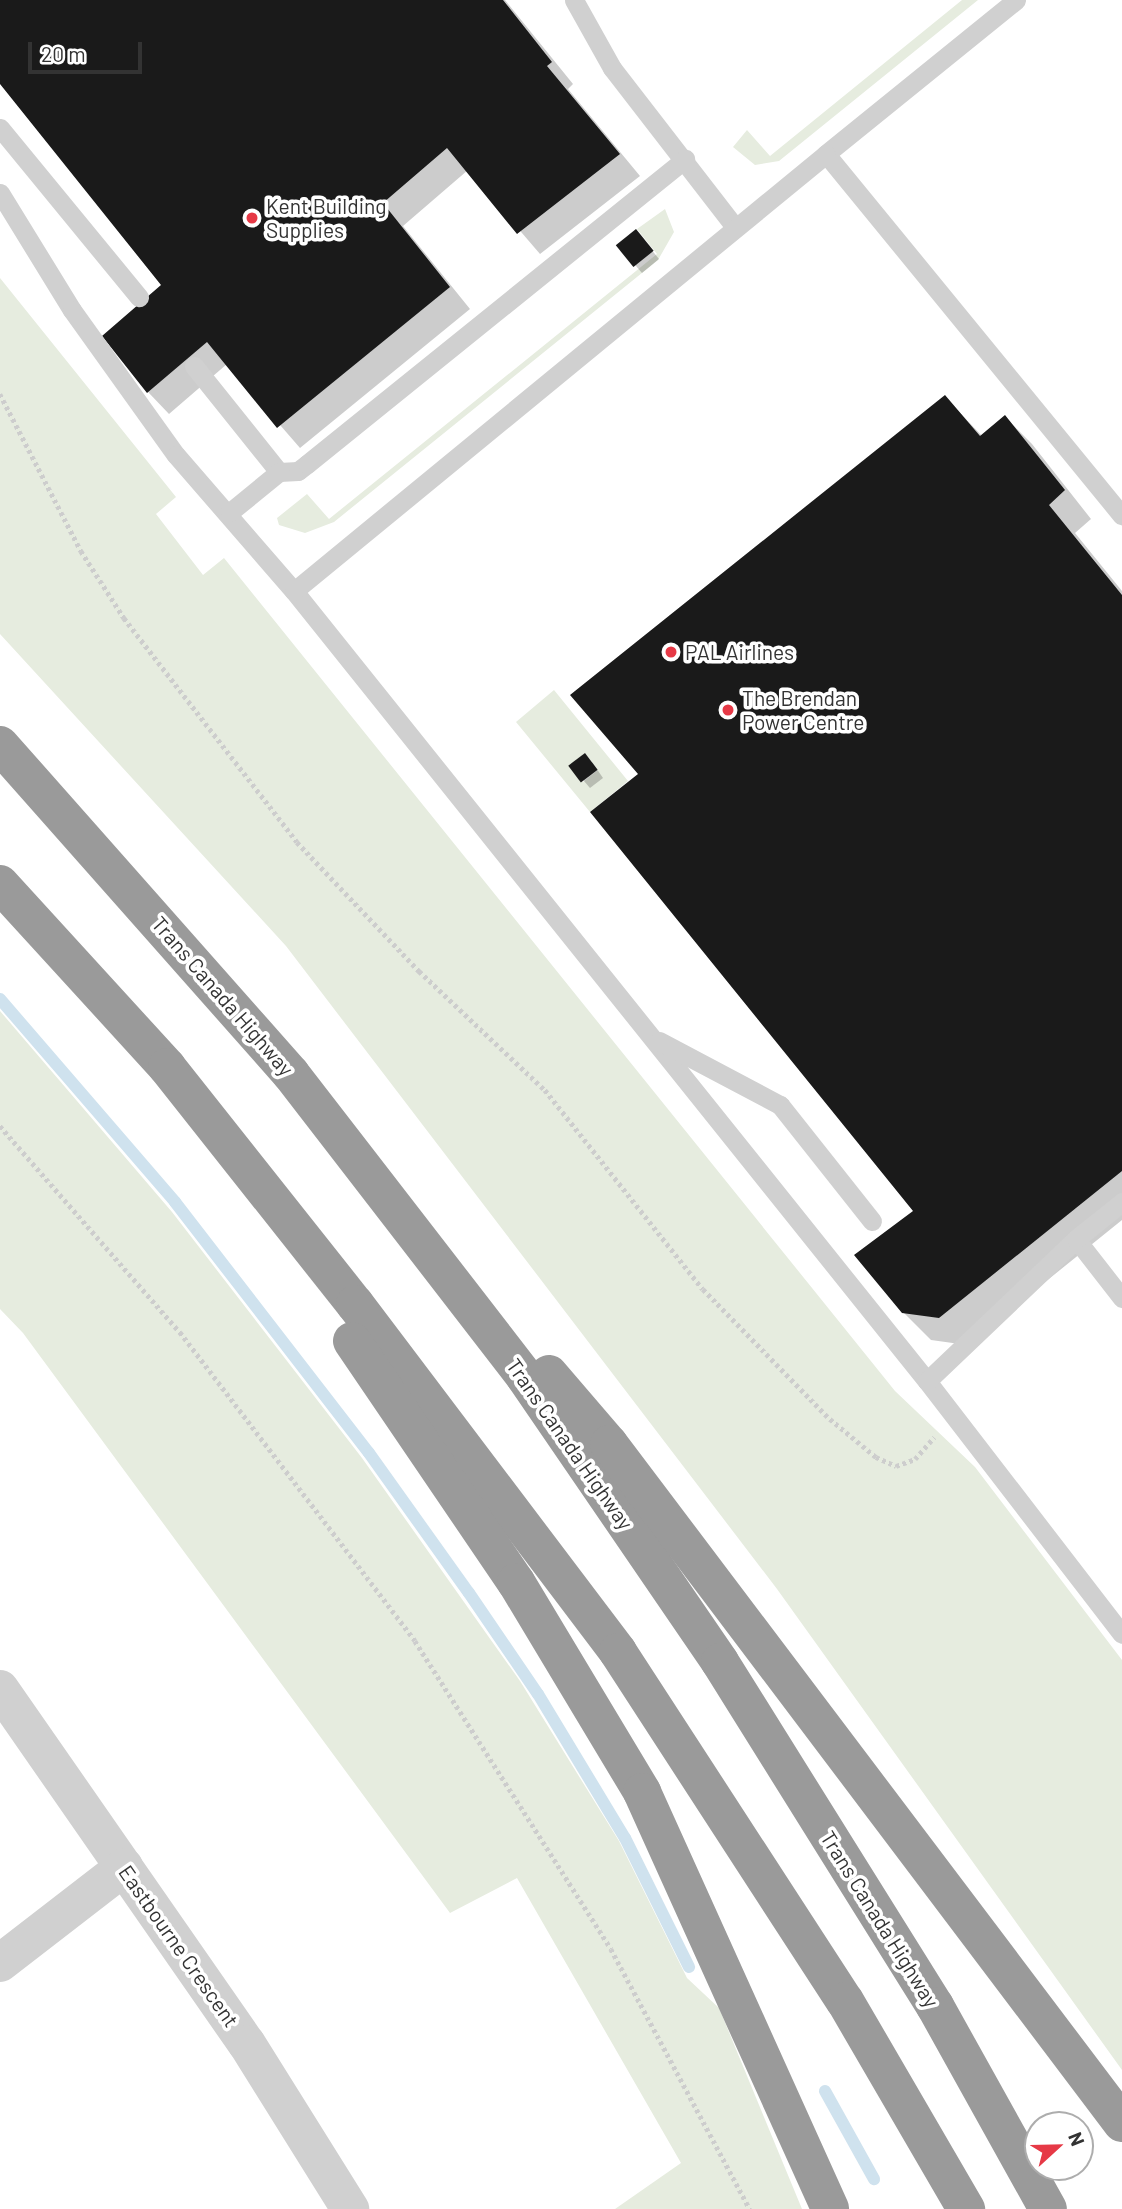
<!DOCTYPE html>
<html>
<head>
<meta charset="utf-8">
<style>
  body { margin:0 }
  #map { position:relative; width:1122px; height:2209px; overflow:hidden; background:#fff; font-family:Barlow,sans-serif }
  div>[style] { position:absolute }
  .green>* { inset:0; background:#e6ecdf }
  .shadow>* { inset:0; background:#0003 }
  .stream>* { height:12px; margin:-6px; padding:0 6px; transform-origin:6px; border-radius:6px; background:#cfe2ee }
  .building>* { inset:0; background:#1a1a1a; transform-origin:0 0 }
  .path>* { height:4.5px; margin-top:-2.25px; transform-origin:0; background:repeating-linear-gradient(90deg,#cdcdcd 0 3.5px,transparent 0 7px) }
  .lane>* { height:19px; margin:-9.5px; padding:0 9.5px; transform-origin:9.5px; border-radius:9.5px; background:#d0d0d0 }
  .street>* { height:38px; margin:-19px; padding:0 19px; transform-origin:19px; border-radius:19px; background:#d0d0d0 }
  .highway>* { height:38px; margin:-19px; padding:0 19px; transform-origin:19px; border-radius:19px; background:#9a9a9a }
  .dots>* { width:19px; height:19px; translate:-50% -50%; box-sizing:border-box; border:4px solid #fff; border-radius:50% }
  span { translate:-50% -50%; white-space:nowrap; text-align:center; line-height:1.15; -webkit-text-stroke:7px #fff; paint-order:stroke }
  .poi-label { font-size:21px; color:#333 }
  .left { translate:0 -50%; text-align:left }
  .street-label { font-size:21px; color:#333 }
  .north { position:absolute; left:1024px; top:2111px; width:70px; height:70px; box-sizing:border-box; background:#fff; border:2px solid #adadad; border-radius:50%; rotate:68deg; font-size:19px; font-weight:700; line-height:28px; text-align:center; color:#333 }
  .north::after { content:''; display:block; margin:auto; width:24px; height:32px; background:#e63946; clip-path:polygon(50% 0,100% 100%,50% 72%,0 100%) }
  .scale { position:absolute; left:28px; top:42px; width:114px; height:32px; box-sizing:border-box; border:4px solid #333; border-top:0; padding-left:9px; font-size:21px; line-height:24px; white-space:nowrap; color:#333; -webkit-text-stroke:5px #fff; paint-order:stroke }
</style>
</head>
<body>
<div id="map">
  <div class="green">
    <div style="clip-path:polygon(962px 0,978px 0,779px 161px,755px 165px,733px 147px,747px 130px,770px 156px)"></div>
    <div style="clip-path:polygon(665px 209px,674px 232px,658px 260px,334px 522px,305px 533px,279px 525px,277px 518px,307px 494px,329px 519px,657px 254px,637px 229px)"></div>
    <div style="clip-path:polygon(0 278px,176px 497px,156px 514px,203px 575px,224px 558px,895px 1391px,975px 1467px,1122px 1660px,1122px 2070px,777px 1589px,286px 946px,0 634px)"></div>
    <div style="clip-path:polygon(evenodd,554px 690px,628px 781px,590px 812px,516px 722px,554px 690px,585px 753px,598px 770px,583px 782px,569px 766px,585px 753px)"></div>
    <div style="clip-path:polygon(0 1011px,172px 1212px,362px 1458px,520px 1681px,619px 1841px,687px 1978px,719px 2008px,802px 2209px,615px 2209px,681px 2163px,517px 1878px,450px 1913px,23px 1333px,0 1309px)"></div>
  </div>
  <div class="shadow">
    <div style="clip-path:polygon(0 0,505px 0,573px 84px,568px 89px,640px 176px,540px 254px,468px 170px,403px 226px,470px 309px,300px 448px,227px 364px,169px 414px,148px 392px,164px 286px,0 81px)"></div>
    <div style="clip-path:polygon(642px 238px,659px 259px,642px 273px,618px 245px)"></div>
    <div style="clip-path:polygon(945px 397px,982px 436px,1005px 417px,1032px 444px,1091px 519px,1075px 533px,1122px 591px,1122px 1220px,967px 1345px,931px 1340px,903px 1312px,916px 1211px,641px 774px)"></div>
    <div style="clip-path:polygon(592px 762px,603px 778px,590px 788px,571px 766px)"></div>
  </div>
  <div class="stream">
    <div style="left:0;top:999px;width:268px;rotate:49.2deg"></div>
    <div style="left:175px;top:1202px;width:317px;rotate:52.3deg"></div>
    <div style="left:369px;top:1453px;width:172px;rotate:54.5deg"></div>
    <div style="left:469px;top:1593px;width:122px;rotate:55.7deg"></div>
    <div style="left:538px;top:1694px;width:168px;rotate:58.9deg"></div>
    <div style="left:625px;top:1838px;width:144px;rotate:63.6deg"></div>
    <div style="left:825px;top:2091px;width:101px;rotate:60.9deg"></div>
  </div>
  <div class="building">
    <div style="clip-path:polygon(0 0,503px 0,552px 62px,547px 66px,620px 154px,517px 234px,447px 148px,383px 203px,450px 287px,277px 428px,207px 342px,147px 393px,102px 336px,161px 285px,0 84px)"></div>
    <div style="left:636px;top:229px;width:28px;height:26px;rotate:51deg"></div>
    <div style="clip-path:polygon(945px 395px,980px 436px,1005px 415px,1065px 490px,1049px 505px,1122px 595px,1122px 1171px,939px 1318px,902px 1313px,854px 1255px,913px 1211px,590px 812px,638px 774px,570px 695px)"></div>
    <div style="left:585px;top:753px;width:21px;height:21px;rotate:53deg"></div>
  </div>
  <div class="path">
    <div style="left:0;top:394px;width:177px;rotate:62.7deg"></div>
    <div style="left:81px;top:551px;width:80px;rotate:57.3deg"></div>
    <div style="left:124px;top:618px;width:283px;rotate:52.3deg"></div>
    <div style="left:297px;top:842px;width:178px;rotate:46.6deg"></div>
    <div style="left:419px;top:971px;width:173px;rotate:43.4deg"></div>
    <div style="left:545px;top:1090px;width:254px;rotate:51.6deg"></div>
    <div style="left:703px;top:1289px;width:182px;rotate:45.7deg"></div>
    <div style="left:830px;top:1419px;width:60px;rotate:39.6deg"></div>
    <div style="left:876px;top:1457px;width:22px;rotate:24deg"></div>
    <div style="left:896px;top:1466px;width:20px;rotate:-20deg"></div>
    <div style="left:915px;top:1459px;width:29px;rotate:-49deg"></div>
    <div style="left:0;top:1126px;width:274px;rotate:48.9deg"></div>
    <div style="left:180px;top:1332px;width:388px;rotate:52.7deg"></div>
    <div style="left:415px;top:1641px;width:365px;rotate:57.5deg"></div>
    <div style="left:611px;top:1949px;width:295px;rotate:61.9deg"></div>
  </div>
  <div class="lane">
    <div style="left:574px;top:0;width:78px;rotate:60.8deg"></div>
    <div style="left:612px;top:68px;width:201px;rotate:52.3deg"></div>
    <div style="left:1016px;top:0;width:245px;rotate:141deg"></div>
    <div style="left:826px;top:154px;width:467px;rotate:50.7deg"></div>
    <div style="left:0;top:128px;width:219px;rotate:50.6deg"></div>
    <div style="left:0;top:193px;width:137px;rotate:58.4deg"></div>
    <div style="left:72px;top:310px;width:178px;rotate:54.4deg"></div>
    <div style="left:176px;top:455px;width:180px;rotate:49.1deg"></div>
    <div style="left:294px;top:591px;width:1012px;rotate:51.3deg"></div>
    <div style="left:927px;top:1381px;width:319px;rotate:52.4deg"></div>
    <div style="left:194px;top:366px;width:136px;rotate:51.3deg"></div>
    <div style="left:230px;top:512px;width:63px;rotate:-39.2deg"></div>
    <div style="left:279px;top:472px;width:19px;rotate:-3deg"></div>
    <div style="left:298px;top:471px;width:11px;rotate:-38deg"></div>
    <div style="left:307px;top:464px;width:486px;rotate:-38.9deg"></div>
    <div style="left:294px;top:591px;width:688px;rotate:-39.4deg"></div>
    <div style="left:659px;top:1041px;width:137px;rotate:27.9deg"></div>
    <div style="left:780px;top:1105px;width:148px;rotate:51.6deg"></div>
    <div style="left:1076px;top:1239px;width:75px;rotate:52.1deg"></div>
    <div style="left:927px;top:1381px;width:206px;rotate:-43.6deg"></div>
    <div style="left:1076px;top:1239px;width:59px;rotate:-38.8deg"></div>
  </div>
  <div class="street">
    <div style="left:0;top:1689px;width:432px;rotate:55.2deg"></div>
    <div style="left:247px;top:2044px;width:195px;rotate:58deg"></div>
    <div style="left:0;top:1963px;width:157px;rotate:-37.7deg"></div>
  </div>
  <div class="highway">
    <div style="left:0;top:745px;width:439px;rotate:48.5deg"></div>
    <div style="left:291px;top:1074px;width:383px;rotate:52.3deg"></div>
    <div style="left:525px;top:1377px;width:345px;rotate:55.6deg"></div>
    <div style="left:720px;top:1662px;width:406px;rotate:58deg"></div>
    <div style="left:935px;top:2006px;width:232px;rotate:60.9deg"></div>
    <div style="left:0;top:884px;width:248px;rotate:47.6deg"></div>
    <div style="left:167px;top:1067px;width:303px;rotate:51.6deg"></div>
    <div style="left:355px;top:1304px;width:436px;rotate:52.9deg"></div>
    <div style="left:618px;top:1652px;width:416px;rotate:57deg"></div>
    <div style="left:845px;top:2001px;width:241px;rotate:59.8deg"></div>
    <div style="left:352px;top:1341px;width:292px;rotate:55.8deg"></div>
    <div style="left:516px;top:1582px;width:245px;rotate:59deg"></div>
    <div style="left:642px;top:1792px;width:457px;rotate:65.7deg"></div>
    <div style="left:549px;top:1374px;width:92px;rotate:49.4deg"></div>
    <div style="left:609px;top:1444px;width:851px;rotate:52.93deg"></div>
  </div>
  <div class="dots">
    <div style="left:252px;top:218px;background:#e63946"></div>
    <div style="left:671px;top:652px;background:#e63946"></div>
    <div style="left:728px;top:710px;background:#e63946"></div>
  </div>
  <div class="poi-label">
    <span class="left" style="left:266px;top:218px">Kent Building<br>Supplies</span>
    <span class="left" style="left:685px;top:652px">PAL Airlines</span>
    <span class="left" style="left:742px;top:710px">The Brendan<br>Power Centre</span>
  </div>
  <div class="street-label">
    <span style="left:223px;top:996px;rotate:49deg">Trans Canada Highway</span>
    <span style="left:570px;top:1444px;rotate:55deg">Trans Canada Highway</span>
    <span style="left:880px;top:1919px;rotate:58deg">Trans Canada Highway</span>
    <span style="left:179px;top:1946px;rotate:55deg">Eastbourne Crescent</span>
  </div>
  <div class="north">N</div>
  <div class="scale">20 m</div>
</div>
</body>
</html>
